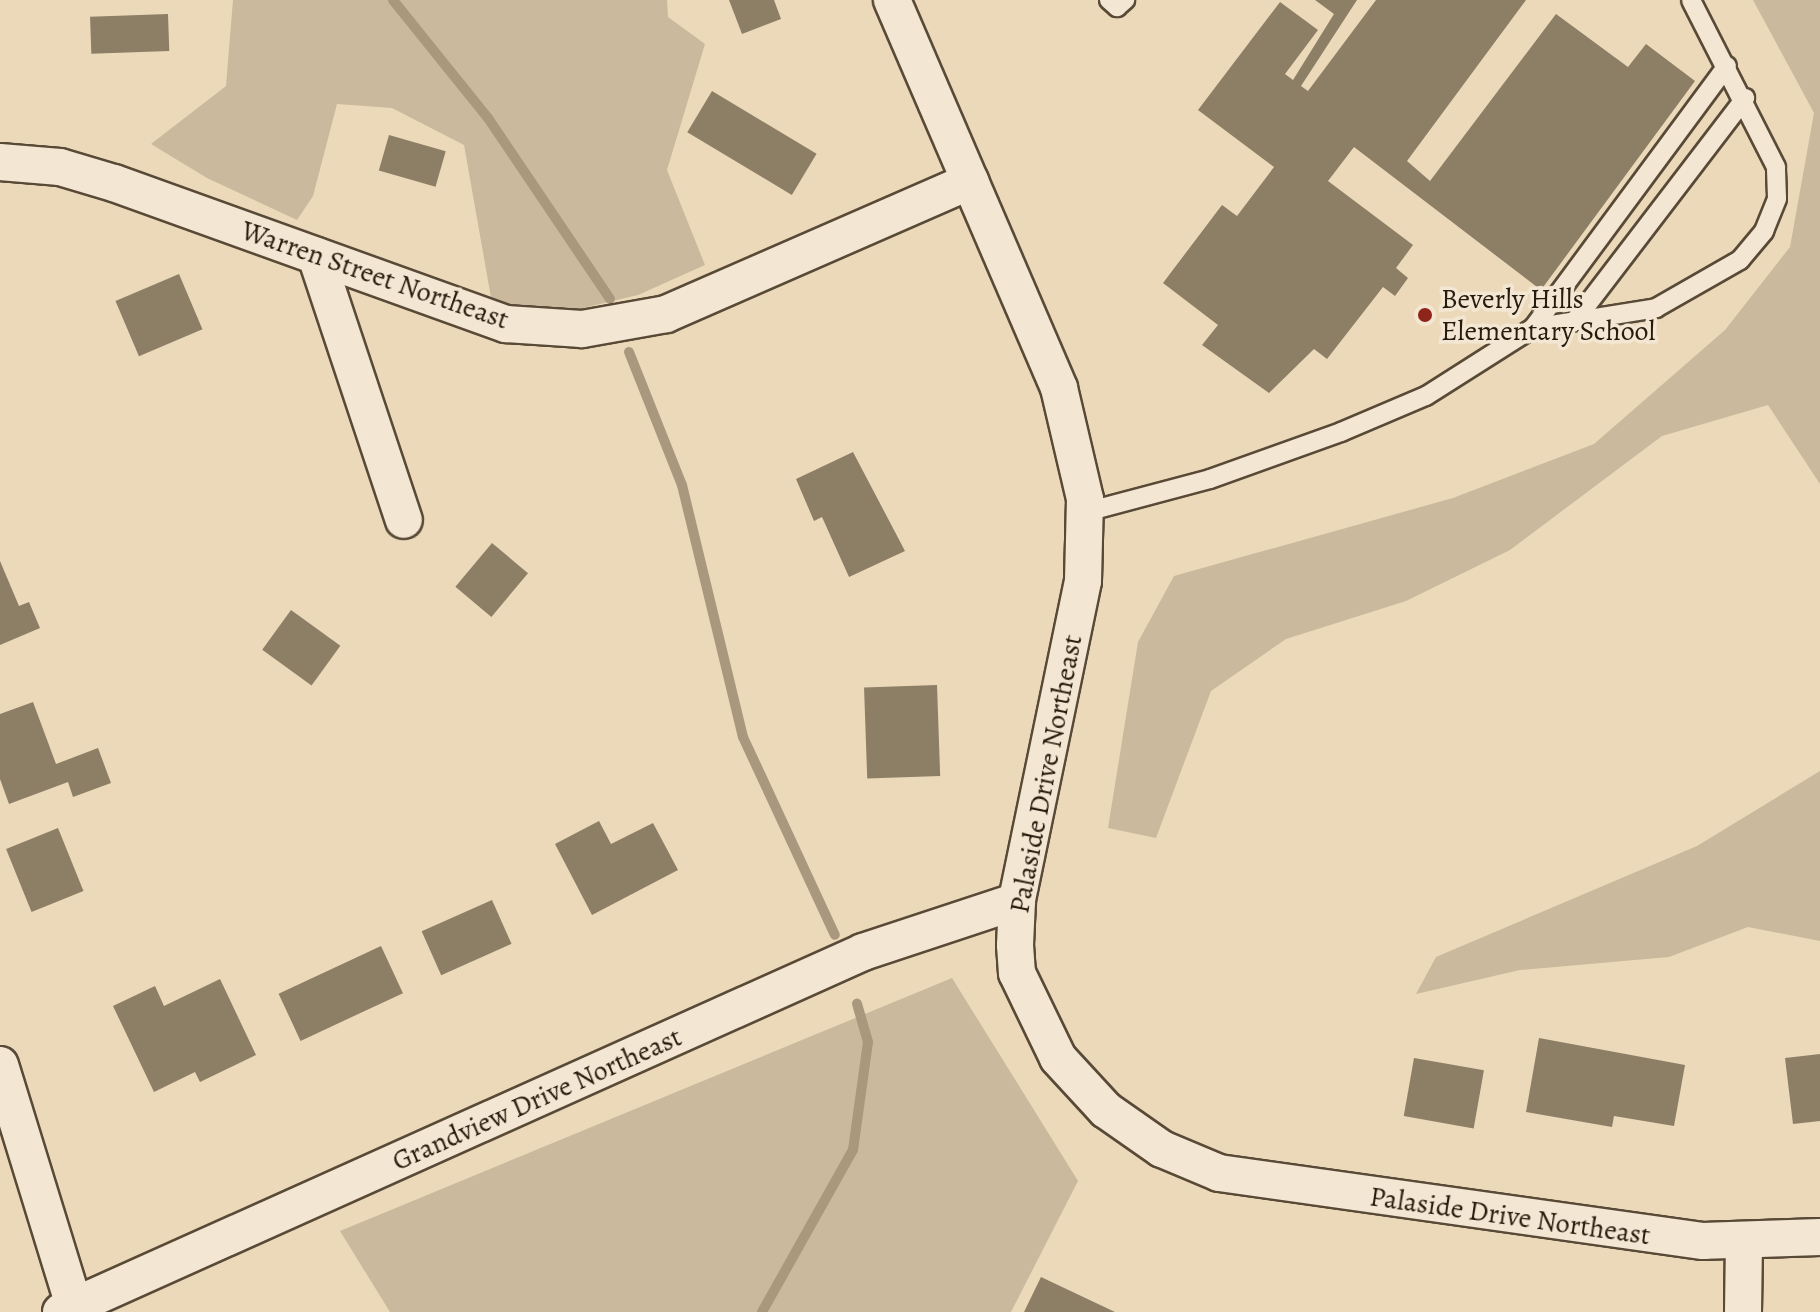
<!DOCTYPE html>
<html>
<head>
<meta charset="utf-8">
<style>
  body { margin:0 }
  #map { position:relative; width:1820px; height:1312px; overflow:hidden; background:#ecd9b9; font-family:Alegreya,serif }
  div>[style] { position:absolute }
  .green>* { inset:0; background:#cab99c }
  .stream>* { height:10px; margin:-5px; padding:0 5px; transform-origin:5px; border-radius:5px; background:#a9987e }
  .building>* { inset:0; background:#8d7e66; transform-origin:0 0 }
  .roads { filter:drop-shadow(2px 0 #584a37) drop-shadow(-2px 0 #584a37) drop-shadow(0 2px #584a37) drop-shadow(0 -2px #584a37) }
  .lane>* { height:18px; margin:-9px; padding:0 9px; transform-origin:9px; border-radius:9px; background:#f3e6d2 }
  .street>* { height:36px; margin:-18px; padding:0 18px; transform-origin:18px; border-radius:18px; background:#f3e6d2 }
  .dots>* { width:22px; height:22px; translate:-50% -50%; box-sizing:border-box; border:4px solid #f3e6d2; border-radius:50% }
  span { translate:-50% -50%; white-space:nowrap; text-align:center; line-height:1.15; -webkit-text-stroke:7px #f3e6d2; paint-order:stroke }
  .street-label { font-size:28px; color:#261b0c }
  .poi-label { font-size:28px; color:#261b0c }
  .left { translate:0 -50%; text-align:left }
</style>
</head>
<body>
<div id="map">
  <div class="green">
    <div style="clip-path:polygon(233px 0,667px 0,668px 17px,705px 44px,667px 170px,705px 265px,638px 295px,562px 313px,492px 303px,464px 145px,392px 108px,337px 104px,313px 196px,297px 220px,207px 178px,151px 144px,226px 86px)"></div>
    <div style="clip-path:polygon(1753px 0,1820px 0,1820px 484px,1768px 405px,1662px 436px,1510px 550px,1406px 601px,1286px 639px,1211px 691px,1156px 838px,1108px 828px,1138px 642px,1174px 576px,1453px 498px,1594px 444px,1725px 330px,1790px 247px,1814px 113px)"></div>
    <div style="clip-path:polygon(1820px 771px,1820px 941px,1748px 927px,1669px 957px,1520px 970px,1416px 994px,1436px 957px,1697px 846px)"></div>
    <div style="clip-path:polygon(952px 978px,1078px 1181px,1011px 1312px,390px 1312px,340px 1231px)"></div>
  </div>
  <div class="stream">
    <div style="left:393px;top:0;width:151px;rotate:51.2deg"></div>
    <div style="left:488px;top:118px;width:218px;rotate:56deg"></div>
    <div style="left:629px;top:352px;width:143px;rotate:68.3deg"></div>
    <div style="left:682px;top:485px;width:259px;rotate:76.4deg"></div>
    <div style="left:743px;top:737px;width:218px;rotate:65.1deg"></div>
    <div style="left:762px;top:1312px;width:186px;rotate:-60.7deg"></div>
    <div style="left:853px;top:1150px;width:109px;rotate:-82.1deg"></div>
    <div style="left:868px;top:1042px;width:40px;rotate:-106deg"></div>
  </div>
  <div class="building">
    <div style="clip-path:polygon(729px 0,774px 0,781px 19px,742px 34px)"></div>
    <div style="clip-path:polygon(1315px 0,1357px 0,1301px 86px,1308px 91px,1376px 0,1526px 0,1407px 161px,1430px 181px,1556px 14px,1628px 67px,1646px 44px,1695px 81px,1541px 290px,1354px 147px,1328px 181px,1413px 245px,1396px 268px,1408px 278px,1395px 296px,1383px 287px,1327px 359px,1314px 349px,1269px 393px,1202px 345px,1218px 325px,1163px 283px,1222px 205px,1237px 216px,1274px 167px,1198px 110px,1280px 2px,1318px 30px,1285px 74px,1293px 80px,1334px 14px)"></div>
    <div style="left:168px;top:14px;width:37px;height:78px;rotate:88deg"></div>
    <div style="left:712px;top:91px;width:122px;height:48px;rotate:31deg"></div>
    <div style="left:389px;top:135px;width:59px;height:37px;rotate:16deg"></div>
    <div style="left:179px;top:274px;width:60px;height:69px;rotate:67deg"></div>
    <div style="clip-path:polygon(853px 452px,905px 551px,849px 577px,822px 517px,814px 521px,796px 479px)"></div>
    <div style="left:492px;top:543px;width:47px;height:57px;rotate:40deg"></div>
    <div style="clip-path:polygon(0 561px,19px 606px,29px 602px,40px 628px,0 645px)"></div>
    <div style="left:291px;top:610px;width:61px;height:49px;rotate:36deg"></div>
    <div style="left:937px;top:685px;width:91px;height:73px;rotate:88deg"></div>
    <div style="clip-path:polygon(33px 702px,56px 764px,98px 748px,111px 783px,73px 797px,68px 782px,9px 804px,0 779px,0 714px)"></div>
    <div style="clip-path:polygon(599px 821px,611px 844px,653px 823px,678px 870px,592px 915px,555px 844px)"></div>
    <div style="left:58px;top:828px;width:68px;height:56px;rotate:68deg"></div>
    <div style="left:492px;top:900px;width:48px;height:77px;rotate:66deg"></div>
    <div style="left:381px;top:946px;width:52px;height:113px;rotate:65deg"></div>
    <div style="clip-path:polygon(220px 979px,256px 1055px,200px 1082px,195px 1072px,154px 1092px,113px 1006px,155px 986px,164px 1006px)"></div>
    <div style="clip-path:polygon(1539px 1038px,1685px 1065px,1674px 1126px,1614px 1116px,1612px 1127px,1526px 1112px)"></div>
    <div style="clip-path:polygon(1820px 1054px,1820px 1121px,1793px 1124px,1785px 1058px)"></div>
    <div style="left:1414px;top:1058px;width:71px;height:59px;rotate:10deg"></div>
    <div style="clip-path:polygon(1041px 1277px,1115px 1312px,1024px 1312px)"></div>
  </div>
  <div class="roads">
    <div class="lane">
      <div style="left:1109px;top:0;width:11px;rotate:41deg"></div>
      <div style="left:1117px;top:7px;width:11px;rotate:-41deg"></div>
      <div style="left:1577px;top:318px;width:277px;rotate:-52.6deg"></div>
      <div style="left:1533px;top:328px;width:326px;rotate:-53.5deg"></div>
      <div style="left:1086px;top:512px;width:128px;rotate:-14.9deg"></div>
      <div style="left:1210px;top:479px;width:139px;rotate:-19.7deg"></div>
      <div style="left:1341px;top:432px;width:92px;rotate:-23deg"></div>
      <div style="left:1426px;top:396px;width:127px;rotate:-32.4deg"></div>
      <div style="left:1533px;top:328px;width:125px;rotate:-9.2deg"></div>
      <div style="left:1656px;top:308px;width:97px;rotate:-29.7deg"></div>
      <div style="left:1740px;top:260px;width:38px;rotate:-50deg"></div>
      <div style="left:1764px;top:231px;width:35px;rotate:-68deg"></div>
      <div style="left:1777px;top:198px;width:31px;rotate:-92deg"></div>
      <div style="left:1776px;top:167px;width:187px;rotate:-117deg"></div>
    </div>
    <div class="street">
      <div style="left:892px;top:0;width:422px;rotate:66.7deg"></div>
      <div style="left:1059px;top:388px;width:114px;rotate:76.8deg"></div>
      <div style="left:1085px;top:499px;width:82px;rotate:91.4deg"></div>
      <div style="left:1083px;top:581px;width:327px;rotate:101.7deg"></div>
      <div style="left:1017px;top:901px;width:44px;rotate:92.6deg"></div>
      <div style="left:1015px;top:945px;width:28px;rotate:86deg"></div>
      <div style="left:1017px;top:973px;width:94px;rotate:64.2deg"></div>
      <div style="left:1058px;top:1058px;width:71px;rotate:47.3deg"></div>
      <div style="left:1106px;top:1110px;width:68px;rotate:34.9deg"></div>
      <div style="left:1162px;top:1149px;width:62px;rotate:22.8deg"></div>
      <div style="left:1219px;top:1173px;width:489px;rotate:8deg"></div>
      <div style="left:1703px;top:1241px;width:117px;rotate:-2deg"></div>
      <div style="left:0;top:162px;width:60px;rotate:4.8deg"></div>
      <div style="left:60px;top:167px;width:56px;rotate:16.5deg"></div>
      <div style="left:114px;top:183px;width:417px;rotate:19.8deg"></div>
      <div style="left:506px;top:324px;width:76px;rotate:3.8deg"></div>
      <div style="left:582px;top:329px;width:85px;rotate:-10.1deg"></div>
      <div style="left:666px;top:314px;width:332px;rotate:-23.6deg"></div>
      <div style="left:316px;top:256px;width:278px;rotate:71.6deg"></div>
      <div style="left:0;top:1065px;width:252px;rotate:72.9deg"></div>
      <div style="left:61px;top:1312px;width:879px;rotate:-24.17deg"></div>
      <div style="left:863px;top:952px;width:162px;rotate:-18.3deg"></div>
      <div style="left:1743px;top:1312px;width:70px;rotate:-89.2deg"></div>
    </div>
  </div>
  <div class="dots">
    <div style="left:1425px;top:315px;background:#8f2418"></div>
  </div>
  <div class="street-label">
    <span style="left:375px;top:275px;rotate:19deg">Warren Street Northeast</span>
    <span style="left:1046px;top:774px;rotate:-79deg">Palaside Drive Northeast</span>
    <span style="left:537px;top:1099px;rotate:-24deg">Grandview Drive Northeast</span>
    <span style="left:1510px;top:1216px;rotate:8deg">Palaside Drive Northeast</span>
  </div>
  <div class="poi-label">
    <span class="left" style="left:1441px;top:315px">Beverly Hills<br>Elementary School</span>
  </div>
</div>
</body>
</html>
